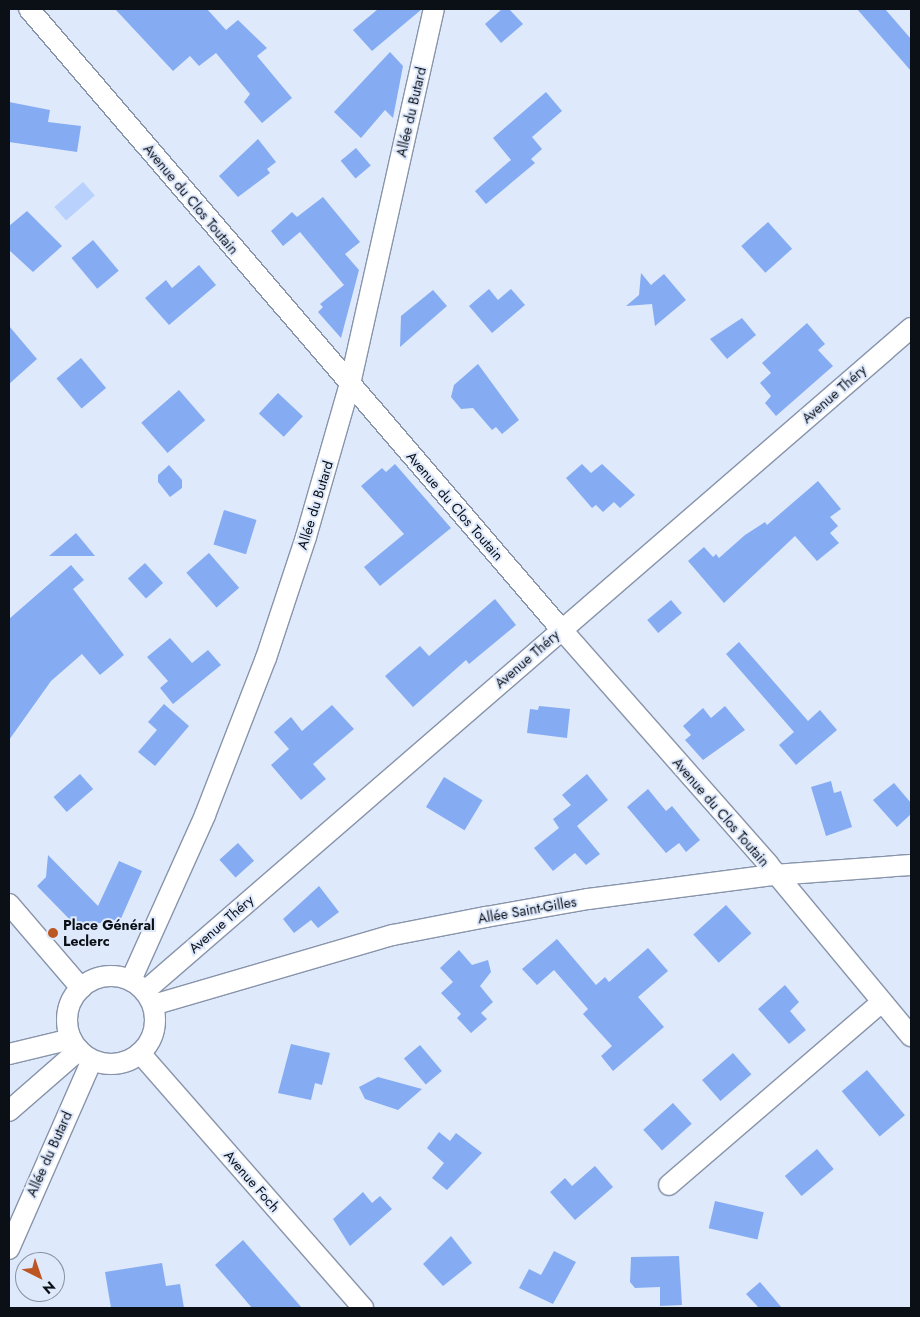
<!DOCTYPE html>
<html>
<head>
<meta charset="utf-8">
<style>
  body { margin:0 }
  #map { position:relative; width:920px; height:1317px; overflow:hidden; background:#dee9fc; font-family:Jost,sans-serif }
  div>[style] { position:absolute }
  .water>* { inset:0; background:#b9d2fd; transform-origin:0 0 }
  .building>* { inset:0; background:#85acf2; transform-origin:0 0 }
  .roads { filter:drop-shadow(1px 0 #8894aa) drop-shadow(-1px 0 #8894aa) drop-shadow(0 1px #8894aa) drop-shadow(0 -1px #8894aa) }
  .minor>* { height:20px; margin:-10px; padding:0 10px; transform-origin:10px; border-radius:10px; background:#fff }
  .minor>.ring { margin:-10px; padding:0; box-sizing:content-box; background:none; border:20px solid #fff; border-radius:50% }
  .dots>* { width:14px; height:14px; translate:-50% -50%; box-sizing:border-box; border:2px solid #dee9fc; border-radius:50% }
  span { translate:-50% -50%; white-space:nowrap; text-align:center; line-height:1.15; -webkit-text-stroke:4px #dee9fc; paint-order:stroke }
  .street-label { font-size:14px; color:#0b1017 }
  .poi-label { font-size:14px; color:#0b1017; font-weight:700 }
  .left { translate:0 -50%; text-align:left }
  .frame { position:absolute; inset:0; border:10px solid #0b1017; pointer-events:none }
  .north { position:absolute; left:15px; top:1252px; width:50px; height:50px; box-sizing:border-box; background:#dee9fc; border:1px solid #8a92a0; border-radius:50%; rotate:139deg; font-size:14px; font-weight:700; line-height:20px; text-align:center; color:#0b1017 }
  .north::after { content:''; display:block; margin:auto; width:18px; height:22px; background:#bc5724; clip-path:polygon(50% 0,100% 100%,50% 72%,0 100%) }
</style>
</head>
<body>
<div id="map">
  <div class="water">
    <div style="left:83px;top:182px;width:18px;height:38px;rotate:49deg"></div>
  </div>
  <div class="building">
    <div style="clip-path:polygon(115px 9px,207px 9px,226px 30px,238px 20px,267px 48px,257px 56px,292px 98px,262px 123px,244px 102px,250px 94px,216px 53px,199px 66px,190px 56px,173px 71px)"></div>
    <div style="clip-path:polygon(378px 9px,422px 9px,372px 51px,353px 30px)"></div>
    <div style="clip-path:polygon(502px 9px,509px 9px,523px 24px,501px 43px,485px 24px)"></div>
    <div style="clip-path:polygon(857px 9px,885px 9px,911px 39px,911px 71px)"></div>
    <div style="clip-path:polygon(390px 52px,403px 66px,393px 118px,385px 110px,361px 138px,334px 112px)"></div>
    <div style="clip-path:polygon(546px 92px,562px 111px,532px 137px,542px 149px,531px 159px,535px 163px,486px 204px,475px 191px,511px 160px,493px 138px)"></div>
    <div style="clip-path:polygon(9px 102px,50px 110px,48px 122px,81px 126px,77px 152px,9px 142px)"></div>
    <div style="clip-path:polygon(258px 139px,276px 162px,267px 169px,270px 173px,238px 197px,219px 176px)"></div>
    <div style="left:356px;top:148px;width:23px;height:20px;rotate:50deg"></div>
    <div style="clip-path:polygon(323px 197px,360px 242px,345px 254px,359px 270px,341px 338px,318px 312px,323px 307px,320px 304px,344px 285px,300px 232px,283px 246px,271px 231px,292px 212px,297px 217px)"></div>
    <div style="clip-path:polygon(27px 211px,62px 246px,33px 272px,9px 250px,9px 226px)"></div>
    <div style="left:768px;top:222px;width:36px;height:36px;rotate:48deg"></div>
    <div style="left:93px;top:240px;width:40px;height:28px;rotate:50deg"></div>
    <div style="clip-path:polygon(199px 265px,216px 285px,169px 325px,145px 298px,166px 280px,172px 288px)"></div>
    <div style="clip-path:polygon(641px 273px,651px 285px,664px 274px,686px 300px,655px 326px,652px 304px,626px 306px,639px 295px)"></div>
    <div style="clip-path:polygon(489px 289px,498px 300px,511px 289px,525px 305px,492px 333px,469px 306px)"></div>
    <div style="clip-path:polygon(433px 290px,447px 306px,400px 347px,401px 316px)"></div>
    <div style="clip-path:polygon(742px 318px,756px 335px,727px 359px,710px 339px)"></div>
    <div style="clip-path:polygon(807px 323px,825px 344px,818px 350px,833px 366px,776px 416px,765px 403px,771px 396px,760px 383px,771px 373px,762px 363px)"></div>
    <div style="clip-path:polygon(9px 326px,37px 359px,9px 384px)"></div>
    <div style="left:81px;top:358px;width:39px;height:32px;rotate:50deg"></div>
    <div style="clip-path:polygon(478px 364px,519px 420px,502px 434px,496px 427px,492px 430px,473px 408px,461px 409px,451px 397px,454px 385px)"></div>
    <div style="left:179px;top:390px;width:40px;height:50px;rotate:49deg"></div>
    <div style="left:278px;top:393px;width:34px;height:28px;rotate:43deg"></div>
    <div style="clip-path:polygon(395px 464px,451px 528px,380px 586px,364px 567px,404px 534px,361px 486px,382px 468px,386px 472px)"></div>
    <div style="clip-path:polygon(582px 464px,591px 473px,602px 464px,635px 495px,620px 508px,614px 502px,603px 512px,596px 505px,592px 508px,566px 478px)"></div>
    <div style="clip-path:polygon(169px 465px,182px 480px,182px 488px,170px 497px,158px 482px,158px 475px)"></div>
    <div style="clip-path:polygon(818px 481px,841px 509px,830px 517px,838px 526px,830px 533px,839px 543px,817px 561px,795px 536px,724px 603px,688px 561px,704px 547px,713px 557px,716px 554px,719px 558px,745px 535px,765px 522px,767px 525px)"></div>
    <div style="left:224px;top:510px;width:34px;height:36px;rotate:17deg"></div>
    <div style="clip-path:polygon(76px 533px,95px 556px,49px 556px)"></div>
    <div style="left:209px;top:553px;width:46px;height:30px;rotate:49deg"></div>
    <div style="left:145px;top:563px;width:27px;height:23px;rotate:48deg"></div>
    <div style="clip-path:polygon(71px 565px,84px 580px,73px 589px,124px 655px,100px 675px,82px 654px,51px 681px,9px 740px,9px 619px)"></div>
    <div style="clip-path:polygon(495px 599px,516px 625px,469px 664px,466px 660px,413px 707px,385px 676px,420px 646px,429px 656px)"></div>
    <div style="left:671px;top:600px;width:17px;height:31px;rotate:50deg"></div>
    <div style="clip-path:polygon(170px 638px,192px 663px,208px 650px,221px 665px,173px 704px,160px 688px,168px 681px,147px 657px)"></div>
    <div style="clip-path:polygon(739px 642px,808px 721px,820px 710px,837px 730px,796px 765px,779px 745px,794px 732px,726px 654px)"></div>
    <div style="clip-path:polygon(164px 704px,189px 726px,155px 766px,138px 752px,157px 730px,148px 722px)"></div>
    <div style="clip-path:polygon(332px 705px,354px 729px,313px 764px,326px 779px,301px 800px,271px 765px,289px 749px,274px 732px,291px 717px,302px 731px)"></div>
    <div style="clip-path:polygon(539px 706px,570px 709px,567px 738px,527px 733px,530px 709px,538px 710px)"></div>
    <div style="clip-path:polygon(725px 706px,745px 730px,703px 760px,685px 740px,691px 735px,683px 726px,703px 708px,711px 718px)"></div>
    <div style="left:80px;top:774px;width:20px;height:35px;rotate:49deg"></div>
    <div style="clip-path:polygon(587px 774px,608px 800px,577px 826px,600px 854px,586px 865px,575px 853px,553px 871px,534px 848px,559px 828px,553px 819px,571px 805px,562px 795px)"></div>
    <div style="left:444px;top:777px;width:45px;height:35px;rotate:31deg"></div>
    <div style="clip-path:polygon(831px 781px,834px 793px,841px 791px,852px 827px,826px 836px,811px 787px)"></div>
    <div style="clip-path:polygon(894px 783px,911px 803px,911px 814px,897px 827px,873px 800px)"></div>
    <div style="clip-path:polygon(648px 789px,666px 811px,672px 806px,700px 840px,686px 852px,679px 843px,666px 853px,627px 807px)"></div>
    <div style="left:238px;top:843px;width:24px;height:25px;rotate:48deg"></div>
    <div style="clip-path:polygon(48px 855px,98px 906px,119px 861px,142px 871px,119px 923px,113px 920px,78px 928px,37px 886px,46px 877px)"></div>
    <div style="clip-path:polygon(319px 886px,339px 912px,318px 928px,311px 920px,294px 933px,283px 919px)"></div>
    <div style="left:726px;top:905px;width:38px;height:44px;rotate:48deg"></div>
    <div style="clip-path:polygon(557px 939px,596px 985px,605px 977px,609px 982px,648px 948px,668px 971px,638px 997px,664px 1027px,613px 1071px,601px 1056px,612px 1046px,583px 1014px,588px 1009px,554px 970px,537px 985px,522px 969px)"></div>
    <div style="clip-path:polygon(459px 950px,472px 965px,488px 960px,491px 972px,480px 986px,493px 1002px,481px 1013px,487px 1019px,471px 1033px,457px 1018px,461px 1014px,441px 993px,453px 982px,440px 968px)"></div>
    <div style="clip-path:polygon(785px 985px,799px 1002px,790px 1011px,806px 1030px,789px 1044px,758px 1009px)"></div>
    <div style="clip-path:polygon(291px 1044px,330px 1053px,322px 1085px,315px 1083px,311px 1100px,278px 1093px)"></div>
    <div style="left:420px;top:1045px;width:34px;height:21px;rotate:50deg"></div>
    <div style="left:733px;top:1053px;width:28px;height:41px;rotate:49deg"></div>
    <div style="left:867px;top:1070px;width:59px;height:33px;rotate:50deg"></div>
    <div style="clip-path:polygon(378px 1077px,422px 1089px,398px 1110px,365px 1099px,359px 1087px)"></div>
    <div style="left:673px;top:1103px;width:28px;height:40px;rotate:48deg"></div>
    <div style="clip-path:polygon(439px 1132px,450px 1141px,456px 1133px,482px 1153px,447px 1190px,432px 1178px,444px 1163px,427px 1148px)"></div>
    <div style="left:817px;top:1149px;width:26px;height:42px;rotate:50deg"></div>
    <div style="clip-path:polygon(595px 1166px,613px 1187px,575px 1220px,550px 1192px,565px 1178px,572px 1186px)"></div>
    <div style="clip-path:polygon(363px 1192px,372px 1203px,380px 1196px,392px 1209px,350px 1246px,333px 1219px)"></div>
    <div style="left:715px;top:1201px;width:50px;height:28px;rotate:13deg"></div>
    <div style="clip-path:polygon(451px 1236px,472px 1263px,443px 1286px,423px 1264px)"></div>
    <div style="clip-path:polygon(243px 1240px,302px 1308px,252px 1308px,235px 1288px,215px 1265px)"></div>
    <div style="clip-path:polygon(554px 1251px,576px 1262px,553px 1304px,519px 1288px,529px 1269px,541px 1275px)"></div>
    <div style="clip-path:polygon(679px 1256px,682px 1305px,660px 1306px,660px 1287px,635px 1288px,630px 1282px,631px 1257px)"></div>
    <div style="clip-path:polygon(162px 1263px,166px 1286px,180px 1284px,184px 1308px,111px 1308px,105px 1272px)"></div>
    <div style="clip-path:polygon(760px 1282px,782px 1308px,759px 1308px,746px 1294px)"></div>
  </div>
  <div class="roads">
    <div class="minor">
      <div style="left:29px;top:9px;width:808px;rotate:49.37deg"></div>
      <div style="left:555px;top:622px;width:322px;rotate:48.6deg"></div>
      <div style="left:768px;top:864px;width:224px;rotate:50.3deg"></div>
      <div style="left:9px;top:904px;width:111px;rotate:49.4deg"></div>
      <div class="ring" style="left:67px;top:976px;width:68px;height:68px"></div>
      <div style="left:131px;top:980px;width:181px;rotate:-65.8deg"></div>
      <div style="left:205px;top:815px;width:168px;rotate:-68.8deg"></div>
      <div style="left:266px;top:658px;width:127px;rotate:-71.7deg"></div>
      <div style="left:306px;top:537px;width:159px;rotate:-74deg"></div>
      <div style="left:350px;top:384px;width:384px;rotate:-77.4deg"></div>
      <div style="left:145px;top:991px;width:1013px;rotate:-40.88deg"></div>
      <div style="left:153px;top:1005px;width:250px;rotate:-16.3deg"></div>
      <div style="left:393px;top:935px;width:95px;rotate:-11deg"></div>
      <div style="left:486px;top:917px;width:104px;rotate:-10deg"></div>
      <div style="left:588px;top:899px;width:188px;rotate:-7.4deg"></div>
      <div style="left:774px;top:875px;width:137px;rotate:-4.2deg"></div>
      <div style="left:140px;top:1053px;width:339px;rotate:48.8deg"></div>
      <div style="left:9px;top:1054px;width:64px;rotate:-13.6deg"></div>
      <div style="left:9px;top:1111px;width:93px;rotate:-41.1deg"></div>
      <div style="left:669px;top:1185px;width:281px;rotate:-40.7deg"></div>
      <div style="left:9px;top:1249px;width:206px;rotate:-66.3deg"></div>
    </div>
  </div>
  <div class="dots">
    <div style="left:53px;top:933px;background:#bc5724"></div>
  </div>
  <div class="street-label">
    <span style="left:411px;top:112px;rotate:-77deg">Allée du Butard</span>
    <span style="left:191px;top:199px;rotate:50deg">Avenue du Clos Toutain</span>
    <span style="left:834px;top:394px;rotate:-41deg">Avenue Théry</span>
    <span style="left:315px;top:505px;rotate:-73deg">Allée du Butard</span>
    <span style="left:455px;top:506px;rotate:49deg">Avenue du Clos Toutain</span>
    <span style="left:527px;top:659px;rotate:-41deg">Avenue Théry</span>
    <span style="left:721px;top:812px;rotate:49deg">Avenue du Clos Toutain</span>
    <span style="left:527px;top:910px;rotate:-10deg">Allée Saint-Gilles</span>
    <span style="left:221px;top:924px;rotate:-41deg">Avenue Théry</span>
    <span style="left:49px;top:1154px;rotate:-66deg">Allée du Butard</span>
    <span style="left:252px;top:1181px;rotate:49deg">Avenue Foch</span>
  </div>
  <div class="poi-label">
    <span class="left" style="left:63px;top:933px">Place Général<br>Leclerc</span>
  </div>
  <div class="frame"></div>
  <div class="north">N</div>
</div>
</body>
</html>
